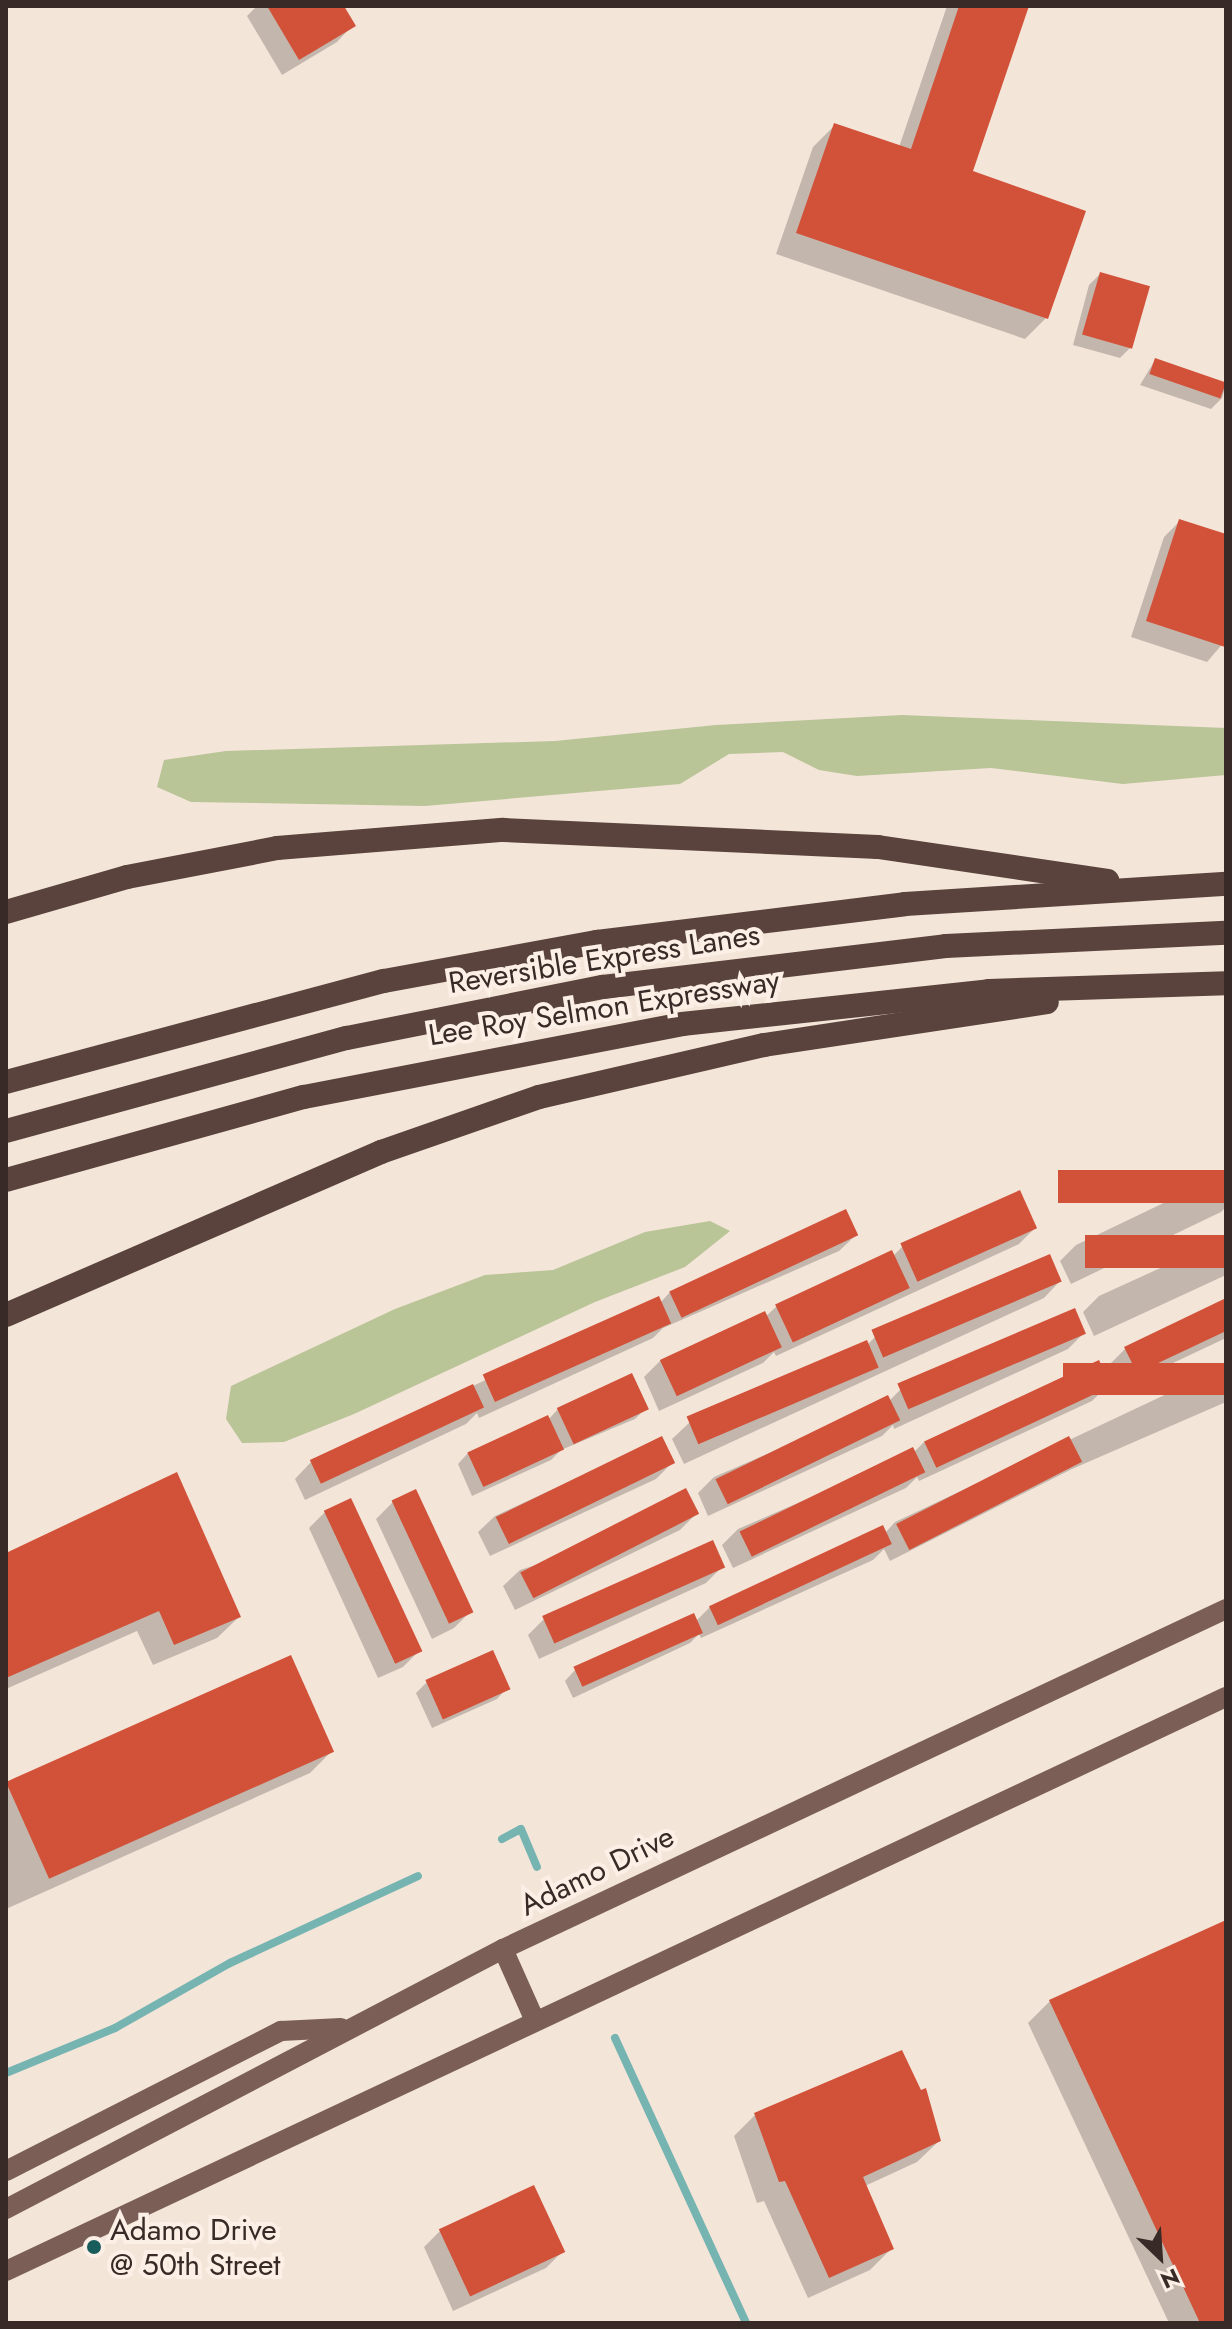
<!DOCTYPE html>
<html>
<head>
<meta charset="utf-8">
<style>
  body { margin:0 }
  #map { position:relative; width:1232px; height:2329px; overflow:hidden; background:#f4e5d9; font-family:Jost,sans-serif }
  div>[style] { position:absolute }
  .green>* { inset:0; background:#b9c497 }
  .shadow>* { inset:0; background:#0003 }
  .stream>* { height:8px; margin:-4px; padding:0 4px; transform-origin:4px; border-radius:4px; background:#75b4b1 }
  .building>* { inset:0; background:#d25139; transform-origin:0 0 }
  .major>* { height:20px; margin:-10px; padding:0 10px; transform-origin:10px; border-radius:10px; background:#7b5f56 }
  .highway>* { height:24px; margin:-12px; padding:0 12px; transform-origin:12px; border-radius:12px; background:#59433c }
  .dots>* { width:22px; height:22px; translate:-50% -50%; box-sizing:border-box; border:4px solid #fbefe6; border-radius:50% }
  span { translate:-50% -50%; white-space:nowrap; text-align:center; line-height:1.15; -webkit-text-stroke:8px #fbefe6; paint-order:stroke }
  .street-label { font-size:30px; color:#382a26 }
  .poi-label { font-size:30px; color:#382a26 }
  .left { translate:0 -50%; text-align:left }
  .frame { position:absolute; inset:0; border:8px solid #382a26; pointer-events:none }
  .north { position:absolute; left:1120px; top:2217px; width:80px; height:80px; -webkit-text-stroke:6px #fbefe6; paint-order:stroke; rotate:155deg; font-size:22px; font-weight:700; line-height:32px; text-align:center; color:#382a26 }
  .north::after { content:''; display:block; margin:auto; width:28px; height:36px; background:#382a26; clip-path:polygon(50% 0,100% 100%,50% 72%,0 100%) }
</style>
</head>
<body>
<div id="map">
  <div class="green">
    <div style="clip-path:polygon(902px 715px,1226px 728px,1226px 775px,1123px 784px,991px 768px,857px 776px,819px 770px,783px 752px,729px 754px,680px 784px,425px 806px,191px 802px,157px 787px,164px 760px,226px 751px,555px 741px,716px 725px)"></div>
    <div style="clip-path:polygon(710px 1221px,730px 1231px,685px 1267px,595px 1302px,354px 1414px,284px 1442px,242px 1443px,226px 1419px,231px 1386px,395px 1309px,485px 1275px,553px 1270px,645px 1232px)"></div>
  </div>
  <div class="shadow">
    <div style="clip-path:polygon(257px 6px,342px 6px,353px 25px,337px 42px,282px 75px,247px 16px)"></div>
    <div style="clip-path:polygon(947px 6px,1027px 6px,971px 172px,1046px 318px,1025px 339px,776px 254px,813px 147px,835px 125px,899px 147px)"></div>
    <div style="clip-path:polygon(1100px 274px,1131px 347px,1120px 358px,1073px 345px,1089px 285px)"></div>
    <div style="clip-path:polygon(1155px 360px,1226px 384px,1222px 398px,1211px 409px,1140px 385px)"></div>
    <div style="clip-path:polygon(1180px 521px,1226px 536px,1226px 640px,1207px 662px,1131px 637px,1164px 537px)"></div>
    <div style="clip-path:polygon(1226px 1173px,1226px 1207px,1221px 1212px,1071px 1284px,1060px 1261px,1076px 1245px)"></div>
    <div style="clip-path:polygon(1035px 1228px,1019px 1244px,776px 1356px,774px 1352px,763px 1363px,659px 1411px,644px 1377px,660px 1361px,765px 1317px,777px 1306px,893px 1256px,902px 1247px)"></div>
    <div style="clip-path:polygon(856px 1235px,839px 1251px,663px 1328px,653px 1338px,479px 1418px,477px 1413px,466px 1424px,305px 1500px,295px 1479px,311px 1462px,658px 1299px,660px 1303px,670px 1292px)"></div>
    <div style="clip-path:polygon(1226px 1238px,1226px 1275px,1094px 1336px,1083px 1312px,1099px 1296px)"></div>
    <div style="clip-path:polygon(1060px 1281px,1044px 1298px,684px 1464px,672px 1439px,689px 1423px,867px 1345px,875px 1337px)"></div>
    <div style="clip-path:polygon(1226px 1300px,1226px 1338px,1120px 1388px,1109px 1365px,1125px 1349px)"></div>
    <div style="clip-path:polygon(1084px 1333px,1068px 1349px,894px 1429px,893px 1425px,882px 1436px,708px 1516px,698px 1493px,714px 1477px,889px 1401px,900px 1390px)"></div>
    <div style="clip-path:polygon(1226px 1366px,1226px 1402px,1072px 1469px,890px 1561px,884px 1549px,873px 1560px,701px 1638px,699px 1634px,690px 1643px,573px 1698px,565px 1681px,575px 1670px,696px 1621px,710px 1607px,885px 1533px,895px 1522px)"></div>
    <div style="clip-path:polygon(1108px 1385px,1092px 1401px,919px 1481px,917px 1477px,906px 1488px,733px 1568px,722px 1545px,738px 1529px,913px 1453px,924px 1442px)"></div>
    <div style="clip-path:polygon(646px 1408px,635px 1419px,561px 1450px,551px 1460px,472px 1496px,458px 1464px,468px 1453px,548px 1420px,558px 1409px)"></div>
    <div style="clip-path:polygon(661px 1439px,672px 1463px,656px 1479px,490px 1556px,478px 1532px,495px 1516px)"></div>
    <div style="clip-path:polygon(393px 1502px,470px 1612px,454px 1628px,432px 1639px,376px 1519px)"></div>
    <div style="clip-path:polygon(325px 1512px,419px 1651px,403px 1667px,378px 1678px,309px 1528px)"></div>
    <div style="clip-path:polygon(696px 1514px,680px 1530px,515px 1610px,503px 1586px,520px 1570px)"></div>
    <div style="clip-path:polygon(6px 1555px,239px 1617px,217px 1638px,153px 1665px,137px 1631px,6px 1689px)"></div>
    <div style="clip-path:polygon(723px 1566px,706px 1583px,539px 1659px,528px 1635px,544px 1619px)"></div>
    <div style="clip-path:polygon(427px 1682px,507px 1688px,497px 1699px,432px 1728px,416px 1693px)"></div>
    <div style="clip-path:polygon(332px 1751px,310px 1773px,6px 1909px,6px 1785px)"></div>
    <div style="clip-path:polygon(1226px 1922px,1226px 2323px,1169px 2323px,1028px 2023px,1050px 2001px)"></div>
    <div style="clip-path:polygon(756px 2114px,939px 2141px,917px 2162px,865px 2186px,892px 2248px,870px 2270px,808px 2298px,764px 2201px,757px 2203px,734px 2136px)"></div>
    <div style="clip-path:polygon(440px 2231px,562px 2252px,546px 2268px,453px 2311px,424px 2247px)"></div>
  </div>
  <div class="stream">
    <div style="left:502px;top:1839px;width:21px;rotate:-28deg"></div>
    <div style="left:521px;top:1829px;width:41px;rotate:67.2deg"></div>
    <div style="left:615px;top:2038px;width:314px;rotate:65.3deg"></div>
    <div style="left:6px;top:2073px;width:118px;rotate:-22.4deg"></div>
    <div style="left:115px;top:2028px;width:132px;rotate:-29.5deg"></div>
    <div style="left:230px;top:1963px;width:207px;rotate:-24.8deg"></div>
  </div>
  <div class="building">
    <div style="clip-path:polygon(267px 6px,344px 6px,356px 26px,299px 60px)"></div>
    <div style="clip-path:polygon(959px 6px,1029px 6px,973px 171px,1086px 211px,1048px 319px,796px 233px,834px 123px,911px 149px)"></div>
    <div style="left:1100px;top:272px;width:52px;height:65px;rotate:16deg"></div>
    <div style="left:1155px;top:358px;width:75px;height:17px;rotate:19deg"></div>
    <div style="clip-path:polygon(1179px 519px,1226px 534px,1225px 647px,1146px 621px)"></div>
    <div style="left:1226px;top:1170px;width:33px;height:168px;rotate:90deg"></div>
    <div style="left:1020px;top:1190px;width:42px;height:131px;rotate:66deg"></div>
    <div style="left:846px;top:1209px;width:29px;height:195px;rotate:65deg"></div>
    <div style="left:1226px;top:1235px;width:33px;height:141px;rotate:90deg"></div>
    <div style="left:892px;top:1250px;width:42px;height:129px;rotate:65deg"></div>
    <div style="left:1050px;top:1254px;width:30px;height:194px;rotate:67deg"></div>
    <div style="left:659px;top:1296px;width:30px;height:193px;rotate:66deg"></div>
    <div style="clip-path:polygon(1226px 1298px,1226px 1331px,1137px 1373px,1124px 1347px)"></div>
    <div style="left:1075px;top:1308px;width:28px;height:193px;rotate:67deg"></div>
    <div style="left:765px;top:1311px;width:40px;height:116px;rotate:65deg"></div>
    <div style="left:867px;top:1340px;width:30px;height:196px;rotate:67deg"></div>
    <div style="left:1099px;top:1360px;width:29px;height:193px;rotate:65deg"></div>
    <div style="left:1226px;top:1363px;width:32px;height:163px;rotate:90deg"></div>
    <div style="left:632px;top:1373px;width:40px;height:83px;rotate:65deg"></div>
    <div style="left:473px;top:1384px;width:26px;height:180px;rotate:65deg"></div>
    <div style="left:888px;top:1395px;width:28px;height:192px;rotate:64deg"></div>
    <div style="left:548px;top:1415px;width:38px;height:89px;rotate:65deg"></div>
    <div style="left:662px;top:1436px;width:30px;height:185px;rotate:64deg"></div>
    <div style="left:1069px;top:1436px;width:29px;height:194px;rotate:63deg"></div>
    <div style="left:913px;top:1447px;width:28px;height:193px;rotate:64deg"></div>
    <div style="clip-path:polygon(177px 1472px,241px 1617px,174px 1645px,159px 1611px,6px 1678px,6px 1553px)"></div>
    <div style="left:686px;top:1488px;width:29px;height:186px;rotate:63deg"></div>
    <div style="left:416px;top:1489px;width:136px;height:27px;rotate:65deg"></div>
    <div style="left:351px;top:1498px;width:169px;height:30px;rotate:65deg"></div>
    <div style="left:883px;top:1525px;width:21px;height:192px;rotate:65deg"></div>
    <div style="left:713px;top:1540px;width:30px;height:187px;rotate:66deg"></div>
    <div style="left:694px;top:1613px;width:22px;height:132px;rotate:66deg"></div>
    <div style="left:493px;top:1650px;width:43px;height:74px;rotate:66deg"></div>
    <div style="left:291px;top:1655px;width:106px;height:312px;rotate:66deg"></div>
    <div style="clip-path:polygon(1226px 1920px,1226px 2323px,1200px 2323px,1049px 2000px)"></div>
    <div style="clip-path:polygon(902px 2050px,921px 2090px,926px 2088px,941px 2141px,863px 2177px,894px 2249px,829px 2278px,785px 2181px,779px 2182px,754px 2113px)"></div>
    <div style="left:534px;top:2185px;width:74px;height:105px;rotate:65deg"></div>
  </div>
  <div class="major">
    <div style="left:503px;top:1949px;width:79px;rotate:66deg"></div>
    <div style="left:6px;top:2171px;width:309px;rotate:-27deg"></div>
    <div style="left:281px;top:2031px;width:60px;rotate:-2.9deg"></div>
    <div style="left:6px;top:2209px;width:561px;rotate:-27.62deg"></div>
    <div style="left:503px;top:1949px;width:799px;rotate:-25.19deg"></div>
    <div style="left:6px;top:2271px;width:1348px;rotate:-25.2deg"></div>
  </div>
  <div class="highway">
    <div style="left:6px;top:912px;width:126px;rotate:-16.1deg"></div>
    <div style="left:127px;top:877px;width:153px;rotate:-10.9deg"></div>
    <div style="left:277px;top:848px;width:227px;rotate:-4.6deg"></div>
    <div style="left:503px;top:830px;width:375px;rotate:2.6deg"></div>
    <div style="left:878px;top:847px;width:232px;rotate:8.4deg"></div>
    <div style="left:6px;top:1082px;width:391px;rotate:-15deg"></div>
    <div style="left:384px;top:981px;width:217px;rotate:-10.4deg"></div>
    <div style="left:597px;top:942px;width:310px;rotate:-7deg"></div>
    <div style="left:905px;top:904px;width:322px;rotate:-3.6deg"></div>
    <div style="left:6px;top:1131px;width:353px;rotate:-15.3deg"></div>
    <div style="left:347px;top:1038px;width:261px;rotate:-11.3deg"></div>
    <div style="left:603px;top:987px;width:345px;rotate:-6.8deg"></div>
    <div style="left:946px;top:946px;width:280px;rotate:-2.7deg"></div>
    <div style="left:6px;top:1180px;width:309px;rotate:-15.6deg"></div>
    <div style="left:304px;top:1097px;width:385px;rotate:-10.9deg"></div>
    <div style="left:682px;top:1024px;width:309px;rotate:-6.1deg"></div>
    <div style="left:989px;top:991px;width:237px;rotate:-1.9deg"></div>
    <div style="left:6px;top:1315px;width:409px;rotate:-23.5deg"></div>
    <div style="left:381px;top:1152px;width:167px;rotate:-19.2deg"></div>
    <div style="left:539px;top:1097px;width:231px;rotate:-13deg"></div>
    <div style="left:764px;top:1045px;width:286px;rotate:-8.6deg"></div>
  </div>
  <div class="dots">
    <div style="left:94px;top:2247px;background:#185d5c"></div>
  </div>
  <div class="street-label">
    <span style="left:604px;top:959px;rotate:-9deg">Reversible Express Lanes</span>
    <span style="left:604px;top:1008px;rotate:-9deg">Lee Roy Selmon Expressway</span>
    <span style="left:597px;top:1871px;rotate:-26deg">Adamo Drive</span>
  </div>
  <div class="poi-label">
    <span class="left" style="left:110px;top:2247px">Adamo Drive<br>@ 50th Street</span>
  </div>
  <div class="frame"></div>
  <div class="north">N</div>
</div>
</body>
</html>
